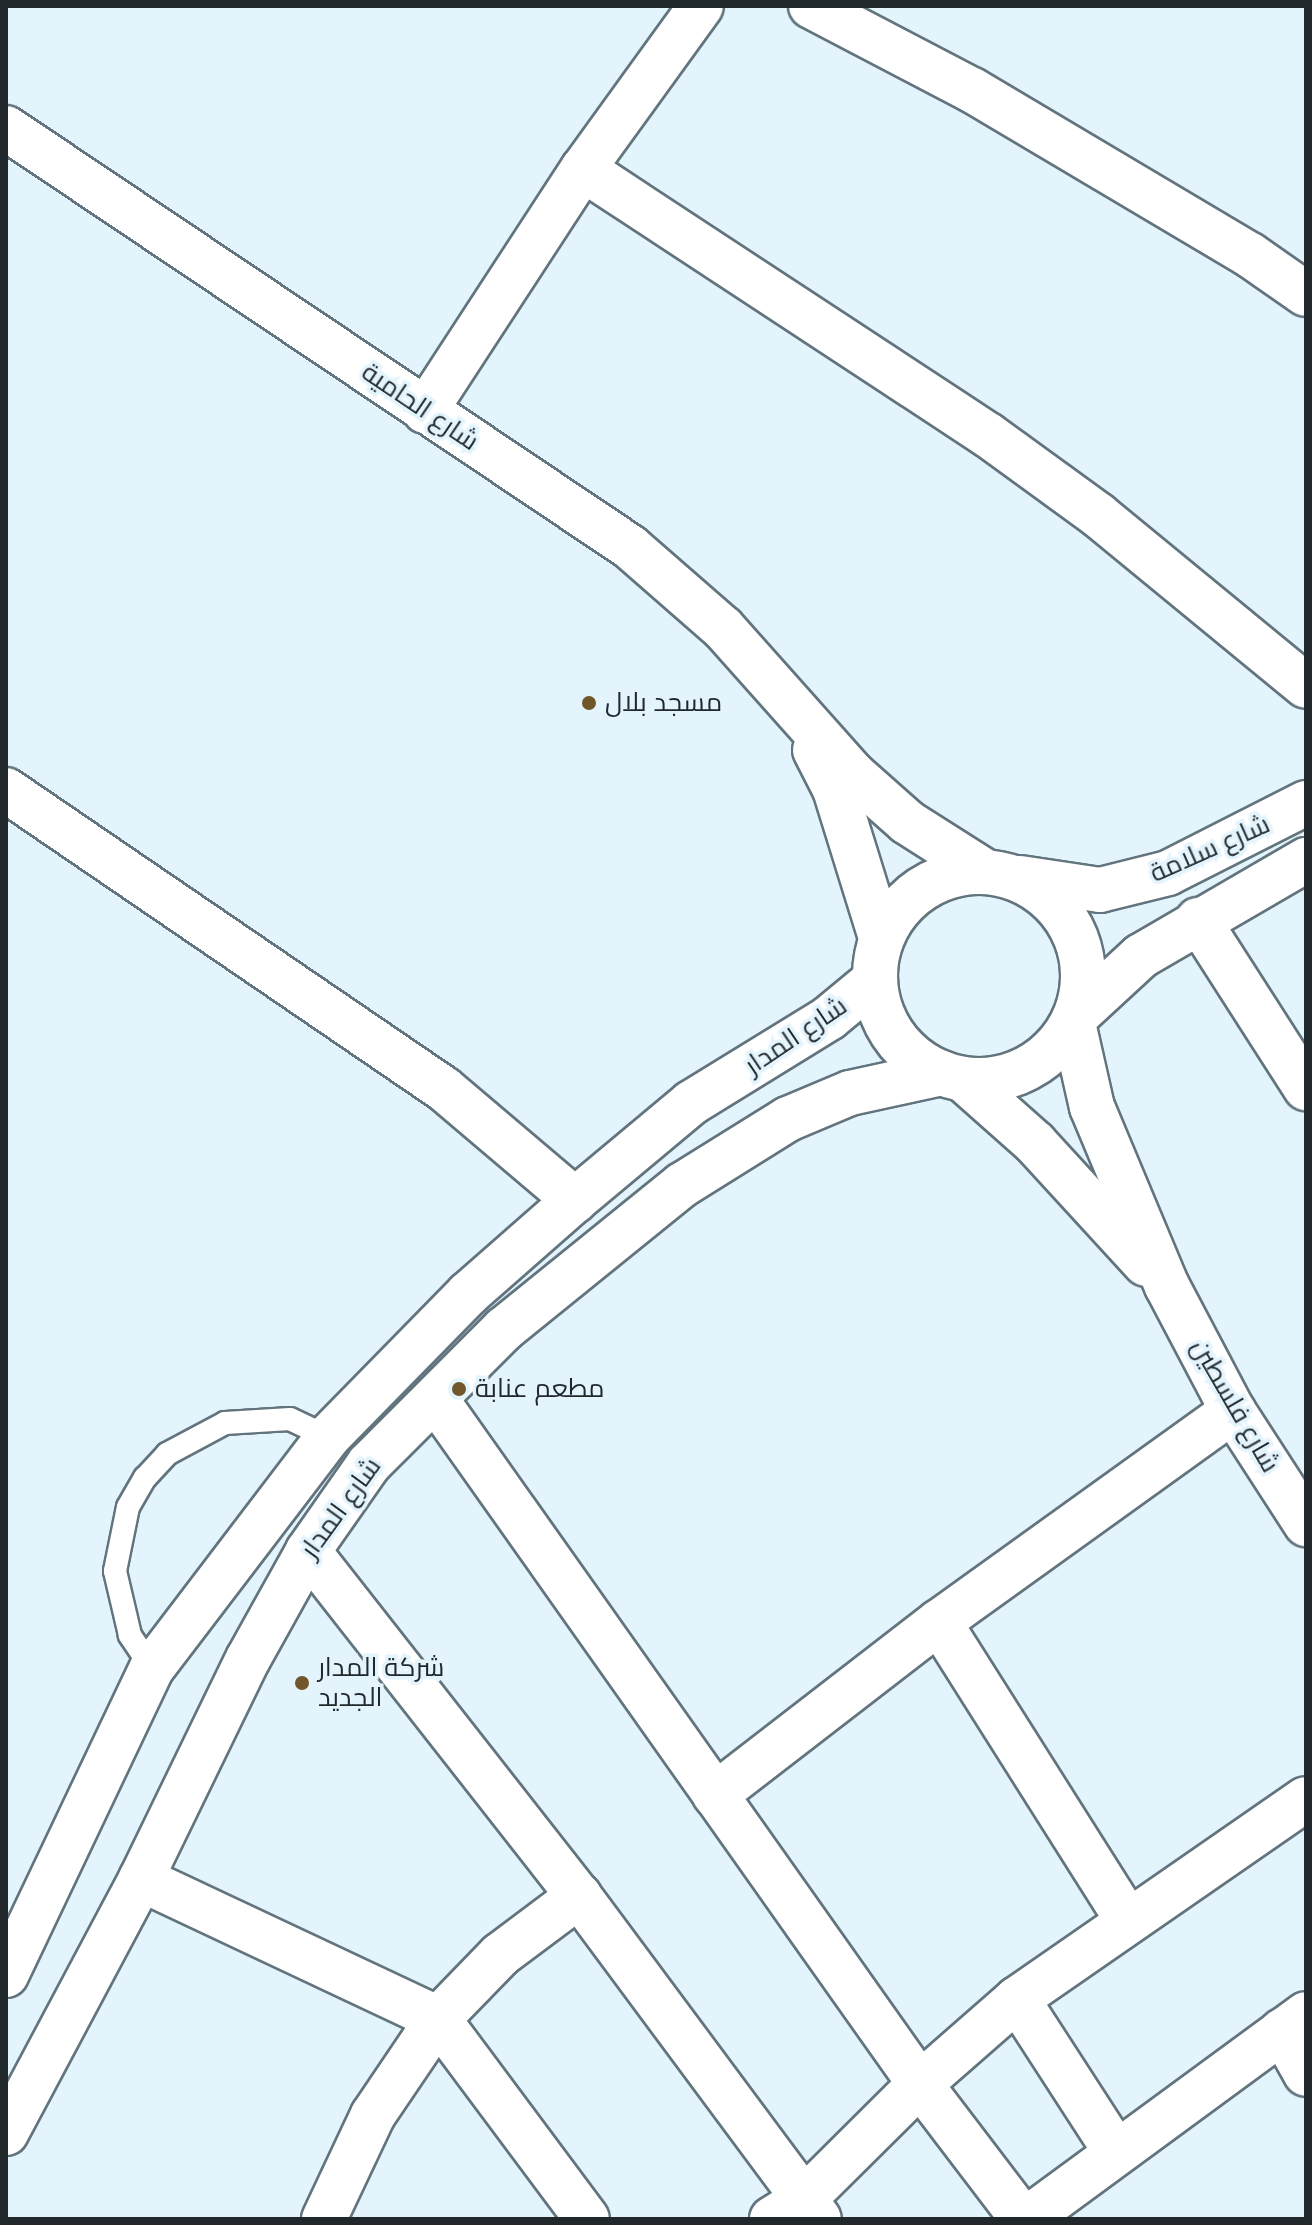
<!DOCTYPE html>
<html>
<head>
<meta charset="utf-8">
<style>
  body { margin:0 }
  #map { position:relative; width:1312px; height:2225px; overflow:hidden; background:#e4f4fd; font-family:Montserrat,Cairo,sans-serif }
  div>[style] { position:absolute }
  .roads { filter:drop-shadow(2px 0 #62747d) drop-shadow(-2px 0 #62747d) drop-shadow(0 2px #62747d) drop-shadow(0 -2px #62747d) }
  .service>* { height:22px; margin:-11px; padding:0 11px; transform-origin:11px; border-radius:11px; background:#fff }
  .minor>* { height:44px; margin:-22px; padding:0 22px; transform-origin:22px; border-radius:22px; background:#fff }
  .tertiary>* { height:44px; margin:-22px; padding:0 22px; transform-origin:22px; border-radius:22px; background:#fff }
  .tertiary>.ring { margin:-22px; padding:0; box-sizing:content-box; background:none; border:44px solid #fff; border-radius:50% }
  .dots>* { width:22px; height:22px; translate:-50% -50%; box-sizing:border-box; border:4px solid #e4f4fd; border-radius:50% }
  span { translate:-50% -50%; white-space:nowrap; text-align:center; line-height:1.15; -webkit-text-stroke:7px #e4f4fd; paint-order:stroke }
  .street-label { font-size:26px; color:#20282c }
  .poi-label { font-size:26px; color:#20282c }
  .left { translate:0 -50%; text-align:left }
  .frame { position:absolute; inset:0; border:8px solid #20282c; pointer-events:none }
</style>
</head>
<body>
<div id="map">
  <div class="roads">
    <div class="service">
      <div style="left:152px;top:1668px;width:40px;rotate:-124deg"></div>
      <div style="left:130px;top:1635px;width:66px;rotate:-103.2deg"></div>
      <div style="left:115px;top:1571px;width:65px;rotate:-78.5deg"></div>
      <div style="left:128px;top:1507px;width:34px;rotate:-60deg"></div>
      <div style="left:145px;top:1478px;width:33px;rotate:-47deg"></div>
      <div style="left:167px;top:1454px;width:66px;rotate:-28.1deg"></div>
      <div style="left:225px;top:1423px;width:65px;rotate:-3.5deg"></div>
      <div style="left:290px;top:1419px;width:42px;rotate:25.3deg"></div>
    </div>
    <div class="minor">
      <div style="left:811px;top:6px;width:182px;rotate:27.6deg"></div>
      <div style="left:972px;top:90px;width:323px;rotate:30.7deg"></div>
      <div style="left:1250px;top:255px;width:68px;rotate:34.9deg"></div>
      <div style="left:6px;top:128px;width:752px;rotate:33.88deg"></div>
      <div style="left:630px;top:547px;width:123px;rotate:41.1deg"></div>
      <div style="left:723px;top:628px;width:195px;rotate:48.3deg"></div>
      <div style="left:853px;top:774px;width:72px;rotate:41.6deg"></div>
      <div style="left:907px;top:822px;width:91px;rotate:32.5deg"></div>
      <div style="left:583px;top:169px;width:485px;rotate:33.3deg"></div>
      <div style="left:988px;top:435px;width:136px;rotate:36deg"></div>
      <div style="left:1098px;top:515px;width:269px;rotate:39.4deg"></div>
      <div style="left:425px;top:411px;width:289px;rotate:-56.9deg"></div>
      <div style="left:583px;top:169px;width:201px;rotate:-54.1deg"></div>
      <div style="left:815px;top:750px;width:44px;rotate:62.9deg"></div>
      <div style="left:835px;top:789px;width:156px;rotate:72.8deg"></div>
      <div style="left:6px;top:790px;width:530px;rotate:34.32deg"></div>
      <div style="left:444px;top:1089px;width:172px;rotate:40.3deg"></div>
      <div style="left:1198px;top:920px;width:200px;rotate:57.3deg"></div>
      <div style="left:1073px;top:1023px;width:86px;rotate:77.3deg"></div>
      <div style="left:1092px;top:1107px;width:194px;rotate:67.3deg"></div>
      <div style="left:1167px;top:1286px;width:141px;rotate:62.2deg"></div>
      <div style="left:1233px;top:1411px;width:135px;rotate:57.1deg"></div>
      <div style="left:964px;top:1080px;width:95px;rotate:41.6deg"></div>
      <div style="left:1035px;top:1143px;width:164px;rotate:47.5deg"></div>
      <div style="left:437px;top:1401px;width:837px;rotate:54.73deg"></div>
      <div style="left:920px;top:2084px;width:170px;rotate:52.7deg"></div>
      <div style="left:308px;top:1551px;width:439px;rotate:51.9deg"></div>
      <div style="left:579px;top:1896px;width:402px;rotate:53.4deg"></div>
      <div style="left:939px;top:1622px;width:354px;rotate:57.7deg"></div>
      <div style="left:715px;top:1795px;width:283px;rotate:-37.7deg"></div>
      <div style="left:939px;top:1622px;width:362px;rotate:-35.7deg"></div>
      <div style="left:141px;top:1879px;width:328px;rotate:25.2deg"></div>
      <div style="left:438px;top:2019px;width:249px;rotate:53.3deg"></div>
      <div style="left:1017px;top:1999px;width:182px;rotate:57.1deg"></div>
      <div style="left:1282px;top:2031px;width:49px;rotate:60.8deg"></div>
      <div style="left:324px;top:2219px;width:115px;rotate:-64.8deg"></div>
      <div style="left:373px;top:2115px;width:116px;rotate:-55.9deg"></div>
      <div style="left:438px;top:2019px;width:89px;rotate:-45.9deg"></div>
      <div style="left:500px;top:1955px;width:99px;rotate:-36.8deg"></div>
      <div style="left:772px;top:2219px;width:38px;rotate:-32deg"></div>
      <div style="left:804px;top:2199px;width:163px;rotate:-44.8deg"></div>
      <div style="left:920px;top:2084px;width:129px;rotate:-41.2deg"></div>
      <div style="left:1017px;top:1999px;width:351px;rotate:-34.7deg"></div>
      <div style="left:1027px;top:2219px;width:346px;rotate:-36.3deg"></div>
    </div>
    <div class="tertiary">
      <div class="ring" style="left:875px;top:872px;width:164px;height:164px"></div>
      <div style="left:1020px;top:878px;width:81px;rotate:8.5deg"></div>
      <div style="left:1100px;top:890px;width:70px;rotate:-14deg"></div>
      <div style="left:1168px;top:873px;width:155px;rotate:-26.9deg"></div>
      <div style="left:1077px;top:1015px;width:87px;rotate:-42.7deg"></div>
      <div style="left:1141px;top:956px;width:191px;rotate:-30.2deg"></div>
      <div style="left:6px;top:1975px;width:340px;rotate:-64.6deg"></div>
      <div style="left:152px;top:1668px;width:290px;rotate:-52.7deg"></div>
      <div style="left:328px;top:1437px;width:200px;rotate:-45.6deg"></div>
      <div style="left:468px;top:1294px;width:142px;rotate:-41.3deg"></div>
      <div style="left:575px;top:1200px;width:151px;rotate:-39.9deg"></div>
      <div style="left:691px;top:1103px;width:162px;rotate:-31.6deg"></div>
      <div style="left:829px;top:1018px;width:60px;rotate:-39.6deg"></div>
      <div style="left:6px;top:2133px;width:288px;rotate:-62deg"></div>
      <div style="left:141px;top:1879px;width:245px;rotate:-64.1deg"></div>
      <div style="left:248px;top:1659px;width:124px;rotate:-60.9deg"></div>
      <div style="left:308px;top:1551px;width:106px;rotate:-55deg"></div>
      <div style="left:369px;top:1464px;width:191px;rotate:-45deg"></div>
      <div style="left:504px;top:1329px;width:229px;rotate:-39deg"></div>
      <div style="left:682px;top:1185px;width:125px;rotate:-31.9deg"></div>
      <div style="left:788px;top:1119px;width:67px;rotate:-22.8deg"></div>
      <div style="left:850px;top:1093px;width:94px;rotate:-12.3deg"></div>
    </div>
  </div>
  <div class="dots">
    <div style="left:589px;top:703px;background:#705628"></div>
    <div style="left:459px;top:1389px;background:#705628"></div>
    <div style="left:302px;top:1683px;background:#705628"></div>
  </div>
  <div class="street-label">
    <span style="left:420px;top:407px;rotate:34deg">شارع الحامية</span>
    <span style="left:1210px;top:849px;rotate:-24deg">شارع سلامة</span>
    <span style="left:796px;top:1036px;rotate:-34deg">شارع المدار</span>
    <span style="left:1235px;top:1406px;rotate:60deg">شارع فلسطين</span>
    <span style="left:341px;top:1508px;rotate:-54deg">شارع المدار</span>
  </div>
  <div class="poi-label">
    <span class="left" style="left:605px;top:703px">مسجد بلال</span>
    <span class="left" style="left:475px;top:1389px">مطعم عنابة</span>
    <span class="left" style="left:318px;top:1683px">شركة المدار<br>الجديد</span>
  </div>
  <div class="frame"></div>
</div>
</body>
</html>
